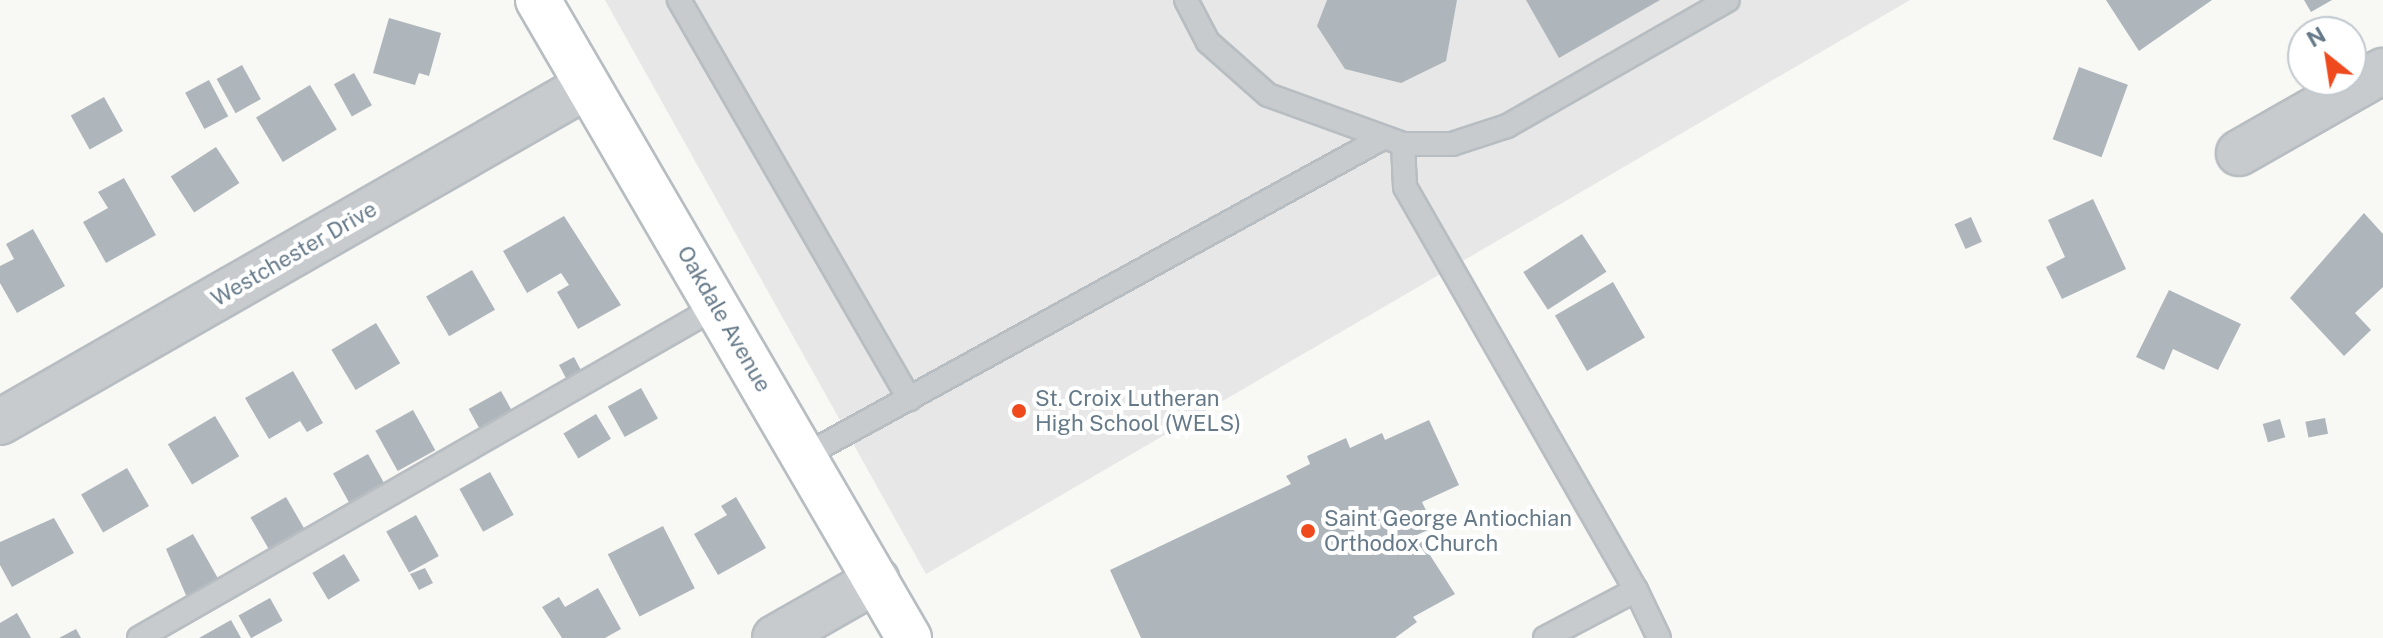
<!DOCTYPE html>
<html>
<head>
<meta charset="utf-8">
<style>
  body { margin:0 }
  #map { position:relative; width:2383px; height:638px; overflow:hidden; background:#f8f8f5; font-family:"Public Sans",sans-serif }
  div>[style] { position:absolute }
  .built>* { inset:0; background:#e6e7e6 }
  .building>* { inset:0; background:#aeb6bc; transform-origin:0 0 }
  .roads { filter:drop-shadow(2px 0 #b7bdc1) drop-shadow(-2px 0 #b7bdc1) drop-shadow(0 2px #b7bdc1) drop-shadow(0 -2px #b7bdc1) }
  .lane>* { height:22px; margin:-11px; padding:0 11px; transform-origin:11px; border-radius:11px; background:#c7cbce }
  .street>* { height:44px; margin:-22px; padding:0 22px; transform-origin:22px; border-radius:22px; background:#c7cbce }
  .secondary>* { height:44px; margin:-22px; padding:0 22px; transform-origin:22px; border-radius:22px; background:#fff }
  .dots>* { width:22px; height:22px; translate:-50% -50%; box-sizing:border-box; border:4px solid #fff; border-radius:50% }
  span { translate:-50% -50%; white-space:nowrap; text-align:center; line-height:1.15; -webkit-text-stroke:8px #fff; paint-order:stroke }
  .street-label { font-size:22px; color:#657988 }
  .poi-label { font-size:22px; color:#657988 }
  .left { translate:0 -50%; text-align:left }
  .north { position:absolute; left:2287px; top:16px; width:80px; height:80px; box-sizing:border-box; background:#fff; border:2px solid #c1c9cf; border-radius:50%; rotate:330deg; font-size:22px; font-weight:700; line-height:32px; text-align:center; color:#657988 }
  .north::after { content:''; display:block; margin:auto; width:28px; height:36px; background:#ef4a1e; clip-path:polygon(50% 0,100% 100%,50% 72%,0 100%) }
</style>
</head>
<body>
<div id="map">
  <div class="built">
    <div style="clip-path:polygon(605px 0,1910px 0,926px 574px)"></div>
  </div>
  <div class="building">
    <div style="clip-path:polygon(1327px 0,1457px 0,1446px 61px,1401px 83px,1345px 69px,1317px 26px)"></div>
    <div style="clip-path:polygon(1526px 0,1660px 0,1559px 58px)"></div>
    <div style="clip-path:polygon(2106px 0,2212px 0,2139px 51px)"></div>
    <div style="clip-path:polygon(2304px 0,2332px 0,2311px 12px)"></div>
    <div style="clip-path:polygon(389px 18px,441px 33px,429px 76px,419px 73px,415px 85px,373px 73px)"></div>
    <div style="left:242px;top:65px;width:39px;height:29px;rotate:61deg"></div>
    <div style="left:2079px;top:67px;width:52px;height:77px;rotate:20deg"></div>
    <div style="left:354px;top:73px;width:37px;height:23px;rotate:61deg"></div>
    <div style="left:209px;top:80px;width:41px;height:27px;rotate:62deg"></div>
    <div style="left:310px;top:85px;width:52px;height:63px;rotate:59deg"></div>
    <div style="left:104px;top:97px;width:39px;height:38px;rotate:61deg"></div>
    <div style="left:216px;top:147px;width:43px;height:54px;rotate:57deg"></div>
    <div style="clip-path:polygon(124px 178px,156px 235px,106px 263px,83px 222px,108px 208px,98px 192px)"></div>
    <div style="clip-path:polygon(2093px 199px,2126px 269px,2062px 299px,2046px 267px,2065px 257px,2048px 220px)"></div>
    <div style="clip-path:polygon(2364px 213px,2383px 234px,2383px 287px,2355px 313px,2371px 330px,2344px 356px,2290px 298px)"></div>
    <div style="clip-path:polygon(564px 216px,621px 305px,578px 329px,557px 292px,569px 285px,561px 273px,527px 293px,503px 251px)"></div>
    <div style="left:1971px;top:217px;width:27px;height:18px;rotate:66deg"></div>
    <div style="clip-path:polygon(33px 229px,65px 286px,17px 313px,0 283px,0 266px,14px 259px,6px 244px)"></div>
    <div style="left:1582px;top:234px;width:45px;height:70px;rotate:57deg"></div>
    <div style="left:472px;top:270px;width:46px;height:53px;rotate:60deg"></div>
    <div style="left:1613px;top:282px;width:64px;height:67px;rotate:60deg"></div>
    <div style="clip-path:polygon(2169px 290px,2241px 324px,2218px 370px,2173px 349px,2164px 370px,2136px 357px)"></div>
    <div style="left:376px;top:323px;width:47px;height:52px;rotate:59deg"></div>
    <div style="left:574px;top:357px;width:19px;height:17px;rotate:62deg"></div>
    <div style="clip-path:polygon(293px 371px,323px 423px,307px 432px,300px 421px,269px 439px,245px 398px)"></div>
    <div style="left:641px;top:388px;width:35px;height:38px;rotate:61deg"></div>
    <div style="left:501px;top:391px;width:26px;height:37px;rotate:61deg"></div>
    <div style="left:413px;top:410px;width:46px;height:43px;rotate:61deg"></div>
    <div style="left:596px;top:414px;width:29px;height:38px;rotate:59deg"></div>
    <div style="left:215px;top:416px;width:47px;height:55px;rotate:59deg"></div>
    <div style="left:2325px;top:418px;width:16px;height:20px;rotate:79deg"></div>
    <div style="left:2280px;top:419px;width:19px;height:18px;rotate:74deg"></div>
    <div style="clip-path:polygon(1429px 420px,1459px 485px,1422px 502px,1434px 527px,1417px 535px,1455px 594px,1413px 617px,1417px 622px,1395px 638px,1141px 638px,1110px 570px,1291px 484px,1286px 476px,1310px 464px,1307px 456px,1346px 438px,1350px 448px,1382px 433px,1385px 440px)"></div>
    <div style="left:368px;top:454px;width:38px;height:40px;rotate:61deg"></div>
    <div style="left:127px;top:468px;width:44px;height:53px;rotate:60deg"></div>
    <div style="left:490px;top:472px;width:49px;height:35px;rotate:61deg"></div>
    <div style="left:286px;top:497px;width:43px;height:41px;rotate:60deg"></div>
    <div style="clip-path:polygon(736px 497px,766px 548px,718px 575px,694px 534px,727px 515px,721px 506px)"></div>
    <div style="left:416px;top:515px;width:47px;height:34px;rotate:61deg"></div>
    <div style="clip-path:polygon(54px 518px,74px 553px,12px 587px,0 565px,0 542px)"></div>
    <div style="left:663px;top:526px;width:70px;height:62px;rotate:63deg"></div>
    <div style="clip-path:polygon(193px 534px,220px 582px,188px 600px,166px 549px)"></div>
    <div style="left:344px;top:554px;width:31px;height:37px;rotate:59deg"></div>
    <div style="clip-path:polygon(425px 568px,433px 583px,419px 590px,410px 574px)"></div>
    <div style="clip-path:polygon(598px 588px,621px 629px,605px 638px,562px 638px,542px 607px,559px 597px,565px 607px)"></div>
    <div style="left:270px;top:598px;width:26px;height:36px;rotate:61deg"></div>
    <div style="clip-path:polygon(17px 613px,31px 638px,0 638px,0 623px)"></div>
    <div style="clip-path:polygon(231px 620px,241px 638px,199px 638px)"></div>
    <div style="clip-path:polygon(76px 629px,81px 638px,59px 638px)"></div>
  </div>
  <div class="roads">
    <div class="lane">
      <div style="left:679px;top:0;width:461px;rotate:60deg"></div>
      <div style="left:1186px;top:0;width:47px;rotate:62.4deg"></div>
      <div style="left:1208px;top:42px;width:80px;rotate:41.5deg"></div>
      <div style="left:1268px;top:95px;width:144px;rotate:19.9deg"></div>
      <div style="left:1403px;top:144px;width:49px"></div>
      <div style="left:1452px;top:144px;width:58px;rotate:-18.1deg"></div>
      <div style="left:1507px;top:126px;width:254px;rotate:-29.7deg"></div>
      <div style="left:1403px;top:144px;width:43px;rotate:87.3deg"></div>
      <div style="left:1405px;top:187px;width:465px;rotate:60.2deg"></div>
      <div style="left:1636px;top:590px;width:103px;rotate:152.2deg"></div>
      <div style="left:804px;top:456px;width:656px;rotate:-28.79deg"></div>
      <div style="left:1636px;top:590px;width:53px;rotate:64.4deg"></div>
      <div style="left:139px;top:638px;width:665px;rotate:-29.84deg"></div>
    </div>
    <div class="street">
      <div style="left:2239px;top:153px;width:166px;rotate:-29.7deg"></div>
      <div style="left:0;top:422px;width:676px;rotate:-29.79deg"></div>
      <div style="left:775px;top:638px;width:117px;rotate:-29.6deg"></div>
    </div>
    <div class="secondary">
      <div style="left:538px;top:0;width:738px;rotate:59.82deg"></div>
    </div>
  </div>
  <div class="dots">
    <div style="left:1019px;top:411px;background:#ef4a1e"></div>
    <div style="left:1308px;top:531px;background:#ef4a1e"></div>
  </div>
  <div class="street-label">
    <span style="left:294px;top:254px;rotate:-30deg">Westchester Drive</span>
    <span style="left:724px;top:319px;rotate:60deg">Oakdale Avenue</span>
  </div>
  <div class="poi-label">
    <span class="left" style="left:1035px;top:411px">St. Croix Lutheran<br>High School (WELS)</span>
    <span class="left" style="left:1324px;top:531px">Saint George Antiochian<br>Orthodox Church</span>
  </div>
  <div class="north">N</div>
</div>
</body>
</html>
